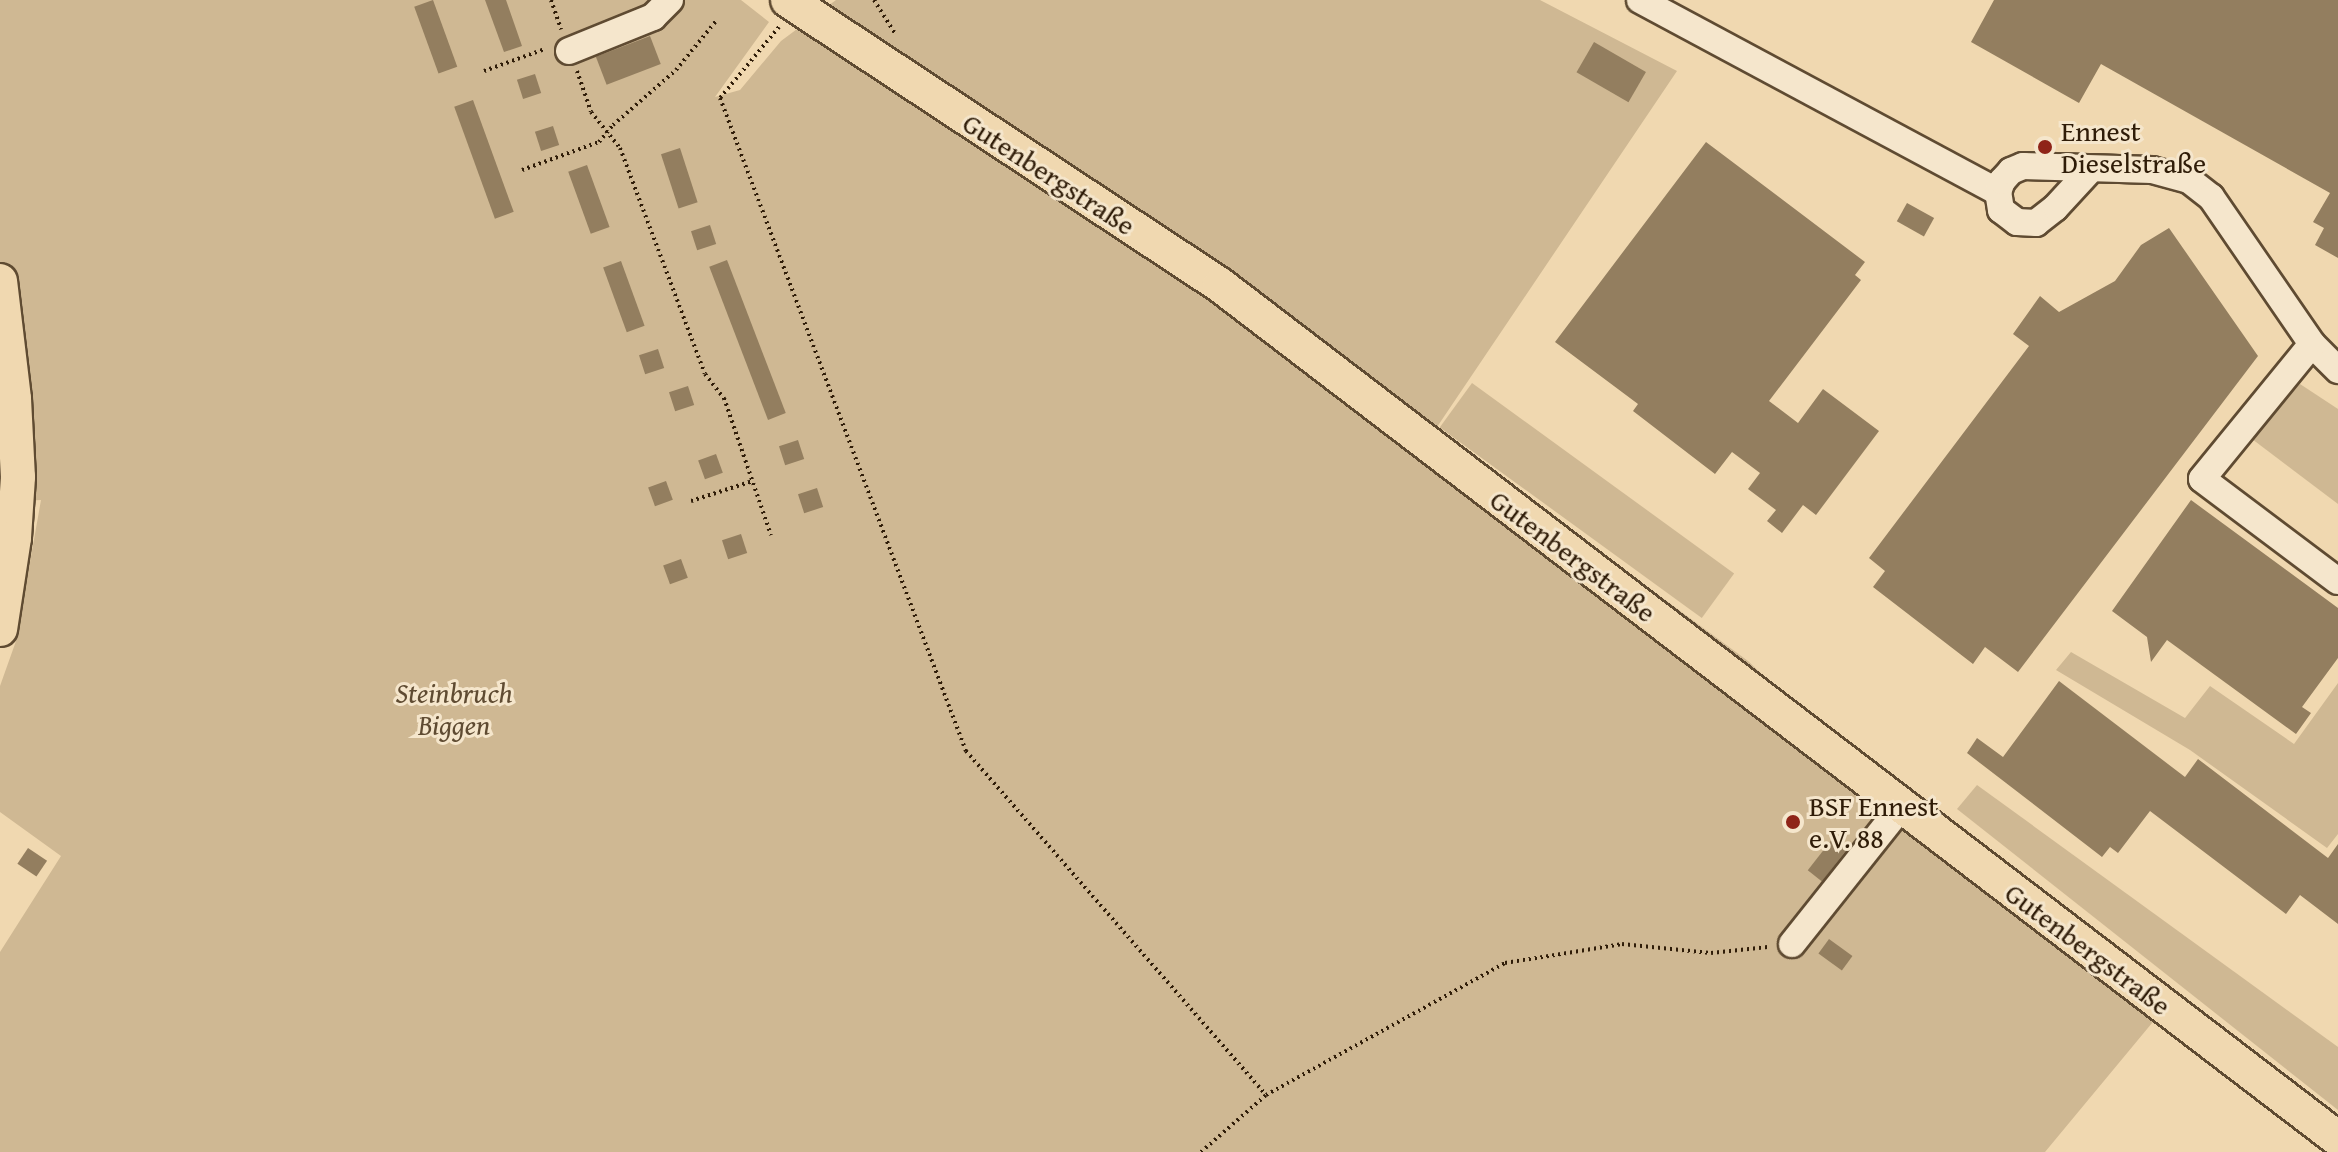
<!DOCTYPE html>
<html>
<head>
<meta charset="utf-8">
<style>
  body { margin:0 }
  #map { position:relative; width:2338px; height:1152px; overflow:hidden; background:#f0d8b0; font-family:"Gentium Book Plus",serif }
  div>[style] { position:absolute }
  .green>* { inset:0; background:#cfb893; transform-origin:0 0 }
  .building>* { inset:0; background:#937e5f; transform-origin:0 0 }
  .path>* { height:4px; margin-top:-2px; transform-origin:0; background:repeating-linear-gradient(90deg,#2f1c08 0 2px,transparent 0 6px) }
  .roads { filter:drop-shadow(2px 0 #5f4b32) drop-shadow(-2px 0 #5f4b32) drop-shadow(0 2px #5f4b32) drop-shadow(0 -2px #5f4b32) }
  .minor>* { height:26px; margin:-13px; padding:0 13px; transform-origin:13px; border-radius:13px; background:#f5e6cc }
  .major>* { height:34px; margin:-17px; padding:0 17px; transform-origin:17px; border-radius:17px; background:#f0d8b0 }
  .dots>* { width:22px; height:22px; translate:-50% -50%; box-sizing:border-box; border:4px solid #f5e6cc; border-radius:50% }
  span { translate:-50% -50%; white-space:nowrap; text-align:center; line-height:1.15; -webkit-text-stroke:6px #f5e6cc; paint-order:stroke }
  .poi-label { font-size:28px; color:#2f1c08 }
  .left { translate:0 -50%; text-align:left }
  .street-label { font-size:28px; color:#2f1c08 }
  .park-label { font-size:28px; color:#5f4b32; font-style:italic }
</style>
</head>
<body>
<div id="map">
  <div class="green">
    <div style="clip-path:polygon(0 0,741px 0,769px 22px,715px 97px,740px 90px,781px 41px,836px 0,1540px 0,1677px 71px,1435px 430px,1748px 661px,1901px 807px,2157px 1017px,2045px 1152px,0 1152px,0 952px,61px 856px,0 812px,0 686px,16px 641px,41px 500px,0 502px)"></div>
    <div style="left:1472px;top:383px;width:324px;height:55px;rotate:36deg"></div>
    <div style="clip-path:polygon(2300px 384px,2338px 409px,2338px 504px,2252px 439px)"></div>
    <div style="clip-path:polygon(2071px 652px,2185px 718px,2210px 686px,2294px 744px,2338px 683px,2338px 834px,2327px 848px,2190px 750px,2056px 670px)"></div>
    <div style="clip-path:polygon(1977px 785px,2338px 1047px,2338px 1110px,1957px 809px)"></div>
  </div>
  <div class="building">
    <div style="left:433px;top:0;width:71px;height:20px;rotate:70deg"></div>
    <div style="clip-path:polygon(485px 0,506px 0,522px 46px,504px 52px)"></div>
    <div style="clip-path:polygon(1994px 0,2338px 0,2338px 258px,2315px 245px,2324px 228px,2313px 222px,2330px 193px,2101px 64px,2079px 103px,1971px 42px)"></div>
    <div style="left:650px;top:36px;width:30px;height:58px;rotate:69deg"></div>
    <div style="left:1594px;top:42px;width:60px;height:35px;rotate:30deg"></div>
    <div style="left:535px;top:74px;width:20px;height:19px;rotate:72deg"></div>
    <div style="left:473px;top:100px;width:119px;height:20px;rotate:70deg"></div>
    <div style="left:553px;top:126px;width:20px;height:19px;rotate:72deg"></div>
    <div style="clip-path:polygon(1706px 142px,1865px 262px,1855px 275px,1861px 280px,1769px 401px,1798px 423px,1823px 389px,1879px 431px,1816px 515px,1803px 505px,1782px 533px,1767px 521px,1776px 510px,1748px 489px,1760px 473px,1732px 452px,1715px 474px,1633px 411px,1638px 404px,1555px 342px)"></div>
    <div style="left:680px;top:148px;width:57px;height:20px;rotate:72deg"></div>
    <div style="left:587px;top:165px;width:66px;height:20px;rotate:70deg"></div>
    <div style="left:1907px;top:203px;width:31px;height:21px;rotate:29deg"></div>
    <div style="left:710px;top:225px;width:20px;height:20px;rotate:72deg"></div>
    <div style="clip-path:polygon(2169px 228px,2258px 356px,2018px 672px,1985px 647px,1973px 664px,1873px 587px,1885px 571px,1869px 558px,2029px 346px,2013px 334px,2040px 296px,2059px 312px,2115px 281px,2141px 245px)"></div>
    <div style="left:727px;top:260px;width:164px;height:19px;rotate:69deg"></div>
    <div style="left:621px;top:261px;width:69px;height:19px;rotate:70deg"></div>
    <div style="left:658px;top:349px;width:20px;height:20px;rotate:72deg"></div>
    <div style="left:688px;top:386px;width:20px;height:20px;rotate:72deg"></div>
    <div style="left:798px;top:440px;width:20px;height:20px;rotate:72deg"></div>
    <div style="left:716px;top:454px;width:20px;height:19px;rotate:70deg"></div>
    <div style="left:666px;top:481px;width:20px;height:19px;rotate:70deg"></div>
    <div style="left:817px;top:488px;width:20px;height:20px;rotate:72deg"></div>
    <div style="clip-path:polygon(2191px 500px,2338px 608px,2338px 658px,2302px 707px,2311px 713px,2296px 734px,2167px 640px,2151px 662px,2147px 637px,2112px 611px)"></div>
    <div style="left:741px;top:534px;width:20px;height:20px;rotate:72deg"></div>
    <div style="left:681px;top:559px;width:20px;height:19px;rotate:70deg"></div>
    <div style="clip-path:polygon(2059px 681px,2185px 777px,2198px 759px,2328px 858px,2338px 844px,2338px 924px,2300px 895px,2286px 914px,2150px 811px,2118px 853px,2110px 847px,2102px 857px,1967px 753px,1977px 738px,2003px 757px)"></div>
    <div style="left:1833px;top:838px;width:18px;height:41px;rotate:38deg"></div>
    <div style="left:28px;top:848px;width:23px;height:19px;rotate:34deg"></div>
    <div style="left:1829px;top:939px;width:29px;height:18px;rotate:36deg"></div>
  </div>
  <div class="path">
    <div style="left:551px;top:0;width:31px;rotate:71deg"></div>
    <div style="left:874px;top:0;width:41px;rotate:57.8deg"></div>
    <div style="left:779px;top:27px;width:92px;rotate:129.7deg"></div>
    <div style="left:720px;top:98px;width:698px;rotate:69.36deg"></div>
    <div style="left:966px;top:751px;width:456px;rotate:48.9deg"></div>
    <div style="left:484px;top:71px;width:65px;rotate:-19.8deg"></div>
    <div style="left:577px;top:71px;width:43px;rotate:71.1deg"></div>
    <div style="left:591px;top:112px;width:46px;rotate:51.1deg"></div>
    <div style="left:620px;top:148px;width:241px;rotate:69.4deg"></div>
    <div style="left:705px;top:374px;width:31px;rotate:52deg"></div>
    <div style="left:724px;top:398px;width:145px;rotate:71.1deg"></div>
    <div style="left:522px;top:170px;width:82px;rotate:-20deg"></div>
    <div style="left:599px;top:142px;width:22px;rotate:-51deg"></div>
    <div style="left:613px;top:125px;width:84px;rotate:-41.1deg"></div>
    <div style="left:676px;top:70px;width:63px;rotate:-50.8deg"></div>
    <div style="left:691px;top:501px;width:65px;rotate:-17.9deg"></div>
    <div style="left:1201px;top:1152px;width:86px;rotate:-41.2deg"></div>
    <div style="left:1266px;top:1095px;width:273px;rotate:-28.9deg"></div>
    <div style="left:1505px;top:963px;width:119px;rotate:-9.2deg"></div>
    <div style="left:1622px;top:944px;width:89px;rotate:5.8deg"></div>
    <div style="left:1711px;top:953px;width:57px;rotate:-6deg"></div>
  </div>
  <div class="roads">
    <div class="minor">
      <div style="left:1640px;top:0;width:406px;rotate:28.2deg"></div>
      <div style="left:569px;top:51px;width:91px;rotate:-22deg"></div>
      <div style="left:653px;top:17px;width:24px;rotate:-45deg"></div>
      <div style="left:2091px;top:169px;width:53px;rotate:132.7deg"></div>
      <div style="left:2055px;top:208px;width:24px;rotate:142deg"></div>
      <div style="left:2036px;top:223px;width:19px;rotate:-177deg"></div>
      <div style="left:2017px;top:222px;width:20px;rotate:-143deg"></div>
      <div style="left:2001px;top:210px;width:18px;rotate:-99deg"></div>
      <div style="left:1998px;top:192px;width:12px;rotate:-70deg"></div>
      <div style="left:2002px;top:181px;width:13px;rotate:-48deg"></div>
      <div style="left:2011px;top:171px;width:13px;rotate:-23deg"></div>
      <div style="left:2023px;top:166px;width:129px;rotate:1.8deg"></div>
      <div style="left:2152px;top:170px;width:38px;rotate:15deg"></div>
      <div style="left:2189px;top:180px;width:28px;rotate:38deg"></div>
      <div style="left:2211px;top:197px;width:178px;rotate:55.5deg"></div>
      <div style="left:2312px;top:344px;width:37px;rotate:45deg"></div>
      <div style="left:2312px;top:344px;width:174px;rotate:129.2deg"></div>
      <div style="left:2202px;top:479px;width:170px;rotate:36.9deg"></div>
      <div style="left:1792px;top:944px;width:175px;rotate:-51.5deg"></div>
    </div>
    <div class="major">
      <div style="left:788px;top:0;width:518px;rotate:33.41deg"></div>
      <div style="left:1220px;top:285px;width:1407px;rotate:37.37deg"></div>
      <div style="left:0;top:281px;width:119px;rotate:83.2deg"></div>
      <div style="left:14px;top:399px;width:78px;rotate:87.1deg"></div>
      <div style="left:18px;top:477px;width:61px;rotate:93.8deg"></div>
      <div style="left:14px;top:538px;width:92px;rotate:98.7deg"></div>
    </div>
  </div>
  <div class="dots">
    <div style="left:2045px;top:147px;background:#8f2418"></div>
    <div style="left:1793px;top:822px;background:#8f2418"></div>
  </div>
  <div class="poi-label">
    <span class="left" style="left:2061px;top:147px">Ennest<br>Dieselstraße</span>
    <span class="left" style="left:1809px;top:822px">BSF Ennest<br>e.V. 88</span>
  </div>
  <div class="street-label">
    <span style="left:1049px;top:174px;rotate:33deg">Gutenbergstraße</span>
    <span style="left:1573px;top:556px;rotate:37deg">Gutenbergstraße</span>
    <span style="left:2088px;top:949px;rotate:37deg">Gutenbergstraße</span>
  </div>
  <div class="park-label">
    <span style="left:454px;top:709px">Steinbruch<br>Biggen</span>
  </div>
</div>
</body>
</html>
